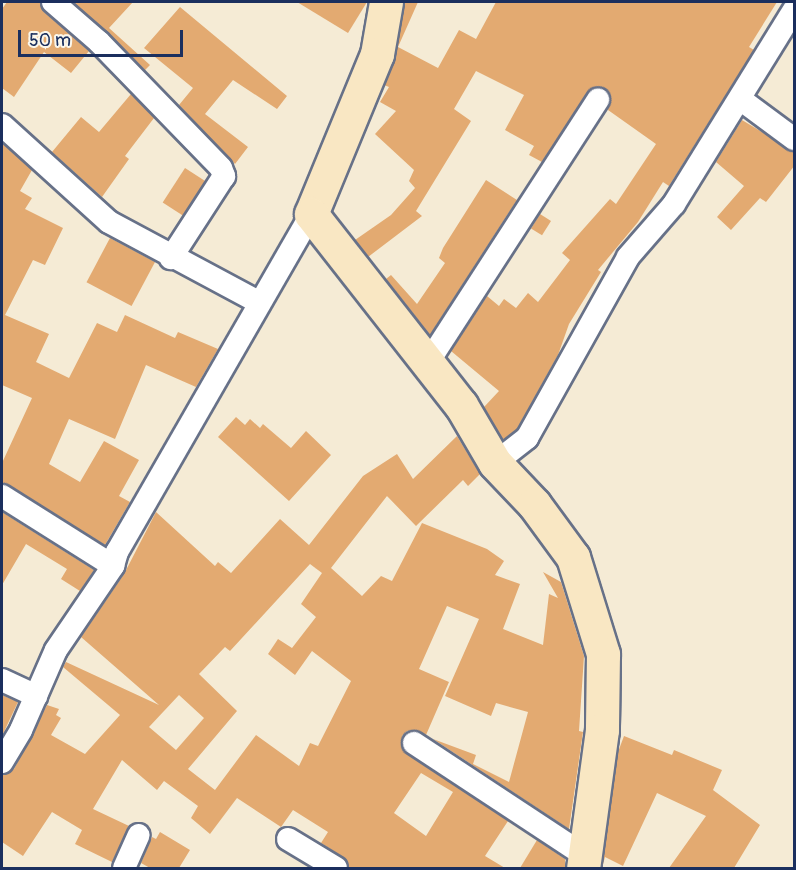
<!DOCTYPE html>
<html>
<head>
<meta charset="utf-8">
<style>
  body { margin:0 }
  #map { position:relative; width:796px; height:870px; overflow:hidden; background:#f5ebd5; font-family:Pangolin,sans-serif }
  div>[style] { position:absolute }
  .building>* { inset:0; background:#e3aa71; transform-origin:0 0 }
  .roads { filter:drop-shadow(2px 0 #677188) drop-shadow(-2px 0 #677188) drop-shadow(0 2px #677188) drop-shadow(0 -2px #677188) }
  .street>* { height:22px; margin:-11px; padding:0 11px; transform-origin:11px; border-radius:11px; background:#fff }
  .secondary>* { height:33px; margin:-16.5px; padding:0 16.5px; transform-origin:16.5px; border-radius:16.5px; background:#f9e7c3 }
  span { translate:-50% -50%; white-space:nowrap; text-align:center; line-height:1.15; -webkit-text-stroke:5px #fbf7ec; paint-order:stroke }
  .frame { position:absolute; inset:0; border:3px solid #1b2f5e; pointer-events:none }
  .scale { position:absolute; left:18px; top:30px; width:165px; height:27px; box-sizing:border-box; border:3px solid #1b2f5e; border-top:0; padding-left:8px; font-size:18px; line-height:21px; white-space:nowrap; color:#1b2f5e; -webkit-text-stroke:4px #fbf7ec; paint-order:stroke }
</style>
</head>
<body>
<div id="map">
  <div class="building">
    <div style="clip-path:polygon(7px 2px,40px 2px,44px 12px,89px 51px,71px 73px,44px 52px,14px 97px,2px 88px,2px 9px)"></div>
    <div style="clip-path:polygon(73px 2px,133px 2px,109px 28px,150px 65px,145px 70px)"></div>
    <div style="clip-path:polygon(297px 2px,367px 2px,348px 33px)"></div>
    <div style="clip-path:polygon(404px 2px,418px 2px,398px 47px,438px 68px,459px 30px,476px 39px,496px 2px,777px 2px,749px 47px,754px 50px,669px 186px,663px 182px,638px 222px,598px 270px,601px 272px,569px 324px,558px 355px,517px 429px,503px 440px,484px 407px,499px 391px,451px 351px,487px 296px,499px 306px,504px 299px,516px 308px,528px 293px,538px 302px,570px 260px,562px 253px,610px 199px,616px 204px,656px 144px,608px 110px,610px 94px,598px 87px,587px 93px,542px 162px,529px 155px,534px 146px,505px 130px,524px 95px,476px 71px,454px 109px,471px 121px,416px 211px,422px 216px,368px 257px,355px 240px,391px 215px,415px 188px,409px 181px,414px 170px,375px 134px,396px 111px,380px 102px,389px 87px,384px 85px,395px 57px)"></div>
    <div style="clip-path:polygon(180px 7px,287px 96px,277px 109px,233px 80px,205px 114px,248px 147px,235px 164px,179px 105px,193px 88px,144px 48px)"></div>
    <div style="clip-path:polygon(131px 94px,154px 118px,125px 156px,129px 159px,102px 197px,52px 152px,81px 117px,99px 132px)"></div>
    <div style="clip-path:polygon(742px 120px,795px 152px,795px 165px,766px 202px,760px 198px,731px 230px,717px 217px,744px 186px,716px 162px)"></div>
    <div style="clip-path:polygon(2px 143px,32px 170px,20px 191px,32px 198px,25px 209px,63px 228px,45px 265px,33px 260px,5px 315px,49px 334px,36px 362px,69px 378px,97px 323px,117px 332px,125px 315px,175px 338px,178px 332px,218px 349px,196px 387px,146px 365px,115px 439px,69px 419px,49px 464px,80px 482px,104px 441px,139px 460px,119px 496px,130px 502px,105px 545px,2px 483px,2px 463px,32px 398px,2px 385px)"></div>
    <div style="left:185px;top:168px;width:24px;height:41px;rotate:33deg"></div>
    <div style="clip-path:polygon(486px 180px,517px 200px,430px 335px,386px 279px,391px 275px,417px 304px,445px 263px,439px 258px,443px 248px)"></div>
    <div style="left:540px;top:214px;width:13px;height:17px;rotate:32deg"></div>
    <div style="left:110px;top:238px;width:51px;height:50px;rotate:28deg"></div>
    <div style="clip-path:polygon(236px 417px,245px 425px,250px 419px,260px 428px,263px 424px,291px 448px,306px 431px,331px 455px,289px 501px,218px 437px)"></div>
    <div style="clip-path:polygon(evenodd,457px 436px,480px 474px,468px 486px,463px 480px,416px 526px,387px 496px,331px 568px,362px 596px,381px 576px,392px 581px,422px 523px,487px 549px,504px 561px,495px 575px,520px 584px,503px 629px,543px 645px,549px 594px,558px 598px,543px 572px,561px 582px,584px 656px,579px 731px,583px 732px,569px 829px,433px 739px,476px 755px,473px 764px,509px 782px,528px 712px,496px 703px,491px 716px,445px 696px,479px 619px,447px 606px,419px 669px,449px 682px,426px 735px,415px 730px,407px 731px,402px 736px,402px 748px,508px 821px,485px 856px,505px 868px,349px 868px,343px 857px,321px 843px,328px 832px,293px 810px,281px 827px,237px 798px,210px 834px,191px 818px,198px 806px,164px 781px,157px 790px,122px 760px,93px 809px,129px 826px,112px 862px,75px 844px,82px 830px,52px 812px,23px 856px,2px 842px,2px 775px,14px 769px,47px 705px,59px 709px,56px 715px,61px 718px,51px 735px,85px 754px,120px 715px,63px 667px,66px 662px,159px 705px,81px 637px,124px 574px,156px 512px,215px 566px,218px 562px,231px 573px,280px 519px,309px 545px,363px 476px,397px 454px,413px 479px,457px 436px,310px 564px,322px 573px,301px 604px,316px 617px,292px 648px,278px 639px,268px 654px,295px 675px,312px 651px,351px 681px,318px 746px,310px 743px,299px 766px,256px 735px,215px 790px,188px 769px,237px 711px,199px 674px,225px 647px,230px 651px,310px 564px,457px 436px,179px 695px,204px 718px,176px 750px,149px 727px,179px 695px,457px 436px,421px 773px,453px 792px,426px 836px,394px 813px,421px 773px)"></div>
    <div style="clip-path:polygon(2px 512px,94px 570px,80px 591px,61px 579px,67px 569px,26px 544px,2px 585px)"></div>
    <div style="clip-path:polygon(2px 695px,18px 702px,2px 736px)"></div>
    <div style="clip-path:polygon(624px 736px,672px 755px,674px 750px,722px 770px,713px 790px,760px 825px,734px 868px,669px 868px,706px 816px,657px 793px,623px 866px,605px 857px,602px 868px,618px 752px)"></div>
    <div style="clip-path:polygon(160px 832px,190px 850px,179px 868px,150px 868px,141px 863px,152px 837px,156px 839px)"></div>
    <div style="clip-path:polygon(537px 840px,565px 859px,565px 868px,520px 868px)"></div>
  </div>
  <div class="roads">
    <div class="street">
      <div style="left:53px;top:2px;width:61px;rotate:41deg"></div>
      <div style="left:99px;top:42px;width:175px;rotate:45.9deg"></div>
      <div style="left:221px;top:168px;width:9px;rotate:69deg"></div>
      <div style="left:224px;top:176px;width:98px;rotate:122.9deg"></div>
      <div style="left:740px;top:99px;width:67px;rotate:36.5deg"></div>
      <div style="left:2px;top:125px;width:144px;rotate:42.2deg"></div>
      <div style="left:109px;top:222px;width:171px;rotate:28.2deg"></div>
      <div style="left:427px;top:364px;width:315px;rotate:-57.1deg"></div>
      <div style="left:495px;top:463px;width:41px;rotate:-38deg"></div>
      <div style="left:527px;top:438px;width:207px;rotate:-60.8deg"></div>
      <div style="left:628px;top:257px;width:70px;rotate:-49deg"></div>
      <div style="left:674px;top:204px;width:228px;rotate:-58.3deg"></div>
      <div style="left:2px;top:496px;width:131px;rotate:32.2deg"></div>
      <div style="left:2px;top:680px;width:38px;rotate:25deg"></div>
      <div style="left:414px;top:743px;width:207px;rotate:33.4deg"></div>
      <div style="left:2px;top:762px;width:37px;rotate:-59deg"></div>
      <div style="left:21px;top:730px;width:87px;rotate:-66.4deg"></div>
      <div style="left:56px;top:650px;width:102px;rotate:-55.8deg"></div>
      <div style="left:113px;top:566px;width:15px;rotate:-74deg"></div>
      <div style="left:117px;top:552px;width:390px;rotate:-60.1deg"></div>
      <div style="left:288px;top:839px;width:56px;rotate:31.1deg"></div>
      <div style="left:124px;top:868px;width:36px;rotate:-66deg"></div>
    </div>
    <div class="secondary">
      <div style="left:386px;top:2px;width:53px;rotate:99.8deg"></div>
      <div style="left:377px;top:54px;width:173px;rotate:112.4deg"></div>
      <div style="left:311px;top:214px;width:243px;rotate:51.9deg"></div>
      <div style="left:461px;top:405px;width:67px;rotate:59.6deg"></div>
      <div style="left:495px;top:463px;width:57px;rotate:46.4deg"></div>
      <div style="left:534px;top:504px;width:66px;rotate:53.7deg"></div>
      <div style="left:573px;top:557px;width:102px;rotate:72.8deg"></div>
      <div style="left:603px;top:654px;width:76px;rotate:90.8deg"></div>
      <div style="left:602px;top:730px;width:139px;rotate:97.8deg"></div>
    </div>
  </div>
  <div class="frame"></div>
  <div class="scale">50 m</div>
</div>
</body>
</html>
